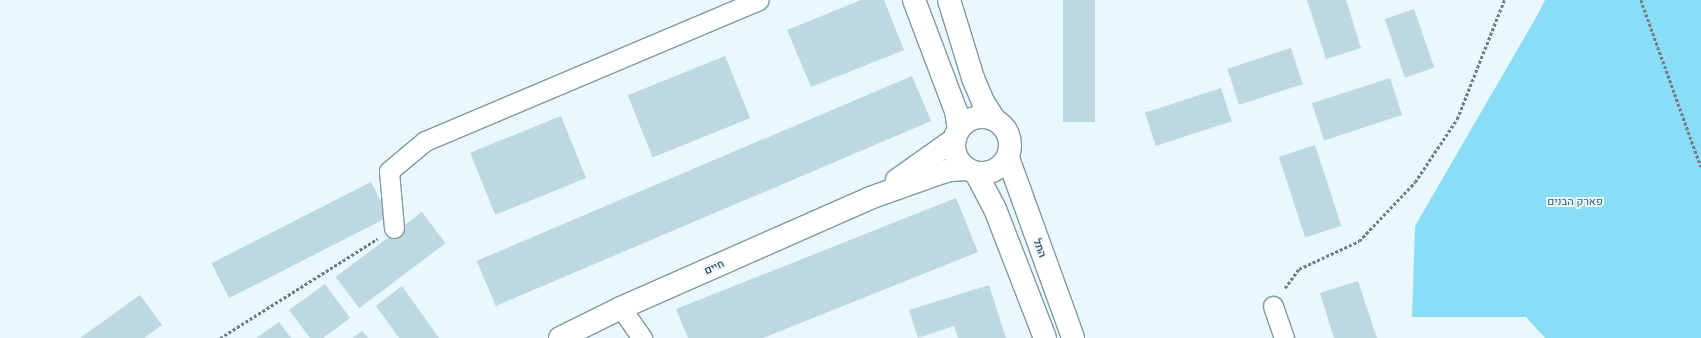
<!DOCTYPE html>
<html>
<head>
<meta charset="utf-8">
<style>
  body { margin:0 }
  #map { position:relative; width:1701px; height:338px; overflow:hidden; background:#e8f8fe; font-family:Lato,Heebo,sans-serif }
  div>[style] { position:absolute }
  .green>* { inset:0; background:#8addf6 }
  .building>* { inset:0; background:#bdd8e0; transform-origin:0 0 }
  .path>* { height:2.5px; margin-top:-1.25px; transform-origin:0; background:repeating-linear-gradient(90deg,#717d82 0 3px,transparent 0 5px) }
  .roads { filter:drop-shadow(1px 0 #809aa2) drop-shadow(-1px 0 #809aa2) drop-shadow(0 1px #809aa2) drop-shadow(0 -1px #809aa2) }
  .street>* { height:19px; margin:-9.5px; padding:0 9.5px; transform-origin:9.5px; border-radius:9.5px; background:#fff }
  .secondary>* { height:22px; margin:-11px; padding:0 11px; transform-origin:11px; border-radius:11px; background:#fff }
  .secondary>.ring { margin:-11px; padding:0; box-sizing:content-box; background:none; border:22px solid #fff; border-radius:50% }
  span { translate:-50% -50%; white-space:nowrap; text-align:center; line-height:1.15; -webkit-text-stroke:4px #e8f8fe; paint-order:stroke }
  .park-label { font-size:11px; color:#2f606e }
  .street-label { font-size:11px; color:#071114 }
</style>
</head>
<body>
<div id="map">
  <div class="green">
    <div style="clip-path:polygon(1545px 0,1701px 0,1701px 338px,1545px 338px,1526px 317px,1412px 317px,1415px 226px,1538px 14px)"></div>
  </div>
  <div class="building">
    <div style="clip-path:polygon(861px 0,884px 0,904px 50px,811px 87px,787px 30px)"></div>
    <div style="left:1063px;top:0;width:32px;height:122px"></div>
    <div style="clip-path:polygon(1307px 0,1346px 0,1361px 48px,1326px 59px)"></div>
    <div style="left:1414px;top:9px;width:62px;height:31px;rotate:71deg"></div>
    <div style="left:1291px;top:48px;width:38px;height:67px;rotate:72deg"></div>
    <div style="left:725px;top:56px;width:67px;height:105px;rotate:68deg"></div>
    <div style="left:912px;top:76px;width:49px;height:473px;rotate:67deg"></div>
    <div style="left:1390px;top:78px;width:39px;height:82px;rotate:72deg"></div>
    <div style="left:1221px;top:88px;width:35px;height:80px;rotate:72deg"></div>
    <div style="left:561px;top:116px;width:67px;height:98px;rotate:68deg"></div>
    <div style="left:1315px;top:145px;width:85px;height:38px;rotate:72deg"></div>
    <div style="left:371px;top:182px;width:39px;height:179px;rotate:63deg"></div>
    <div style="clip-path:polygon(956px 198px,978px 252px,763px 338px,688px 338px,676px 309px)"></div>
    <div style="left:422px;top:212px;width:39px;height:108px;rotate:53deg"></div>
    <div style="clip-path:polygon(1358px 281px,1377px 338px,1334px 338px,1320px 293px)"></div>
    <div style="clip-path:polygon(325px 284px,350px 318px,323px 338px,310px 338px,289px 310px)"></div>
    <div style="clip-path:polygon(989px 285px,1006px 338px,958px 338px,954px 326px,918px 338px,909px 310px)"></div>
    <div style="clip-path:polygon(402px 286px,439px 338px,399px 338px,376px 306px)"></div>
    <div style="clip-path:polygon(140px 295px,162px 325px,144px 338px,80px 338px)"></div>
    <div style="clip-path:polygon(279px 322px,291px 338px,256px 338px)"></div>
    <div style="clip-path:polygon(362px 331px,368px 338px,352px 338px)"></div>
  </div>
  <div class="path">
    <div style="left:1641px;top:0;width:177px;rotate:70.2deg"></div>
    <div style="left:1285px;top:288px;width:24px;rotate:-54deg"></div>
    <div style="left:1299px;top:269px;width:66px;rotate:-25deg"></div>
    <div style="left:1359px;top:241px;width:81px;rotate:-46.5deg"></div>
    <div style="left:1415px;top:182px;width:76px;rotate:-56.3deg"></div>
    <div style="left:1457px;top:119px;width:128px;rotate:-68.4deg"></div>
    <div style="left:220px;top:338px;width:186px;rotate:-32.2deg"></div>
  </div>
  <div class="roads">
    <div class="street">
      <div style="left:394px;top:228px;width:57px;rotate:-95deg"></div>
      <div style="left:389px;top:171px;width:47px;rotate:-39.8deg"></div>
      <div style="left:425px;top:141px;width:362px;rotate:-22.9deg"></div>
      <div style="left:1273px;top:306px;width:34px;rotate:71deg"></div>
      <div style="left:621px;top:308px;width:37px;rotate:55deg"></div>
    </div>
    <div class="secondary">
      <div style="left:914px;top:0;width:119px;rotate:69.3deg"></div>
      <div style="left:956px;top:111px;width:19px;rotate:81deg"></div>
      <div style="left:949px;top:0;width:82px;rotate:72.9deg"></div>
      <div style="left:973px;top:78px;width:26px;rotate:67deg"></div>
      <div style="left:983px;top:102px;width:20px;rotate:57deg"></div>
      <div class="ring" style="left:954px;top:117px;width:34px;height:34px"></div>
      <div style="left:1008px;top:158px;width:191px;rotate:70.1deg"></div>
      <div style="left:976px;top:173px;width:41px;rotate:62.2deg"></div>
      <div style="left:995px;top:209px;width:138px;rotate:68.8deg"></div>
      <div style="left:897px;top:180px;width:71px;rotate:-35.3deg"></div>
      <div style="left:560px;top:338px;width:68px;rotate:-26.2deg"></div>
      <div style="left:621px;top:308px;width:272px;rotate:-23.8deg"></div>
      <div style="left:870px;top:198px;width:71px;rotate:-19.7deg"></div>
      <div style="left:937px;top:174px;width:14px;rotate:-17deg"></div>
      <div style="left:950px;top:170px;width:17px;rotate:-3deg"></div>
    </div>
  </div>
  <div class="park-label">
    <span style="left:1575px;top:201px">פארק הבנים</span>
  </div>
  <div class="street-label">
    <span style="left:1040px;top:248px;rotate:70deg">התל</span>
    <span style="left:714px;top:267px;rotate:-24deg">חיים</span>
  </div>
</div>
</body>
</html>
